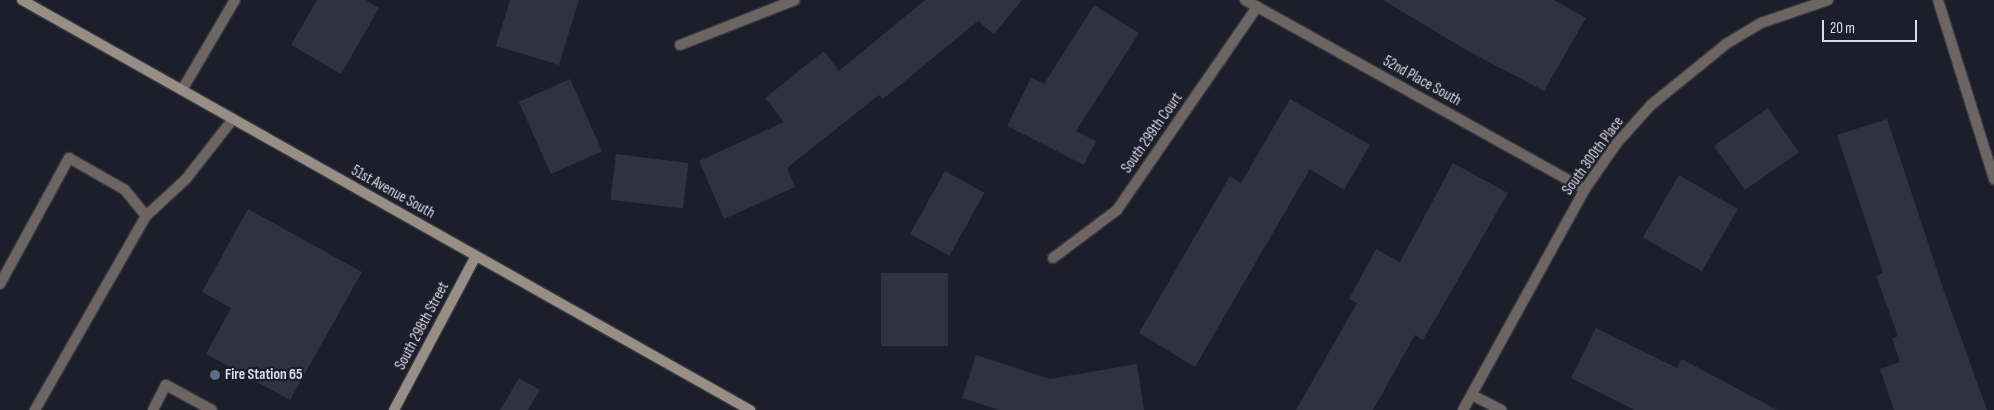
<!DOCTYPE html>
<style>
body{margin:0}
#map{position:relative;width:1994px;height:410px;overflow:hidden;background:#1c1e2a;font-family:"Sofia Sans Condensed",sans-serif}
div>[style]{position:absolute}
.building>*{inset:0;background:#30323f;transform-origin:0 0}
.roads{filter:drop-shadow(1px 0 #373944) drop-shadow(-1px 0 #373944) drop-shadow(0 1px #373944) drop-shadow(0 -1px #373944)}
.lane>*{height:10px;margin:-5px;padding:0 5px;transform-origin:5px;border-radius:5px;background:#6c6561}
.street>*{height:10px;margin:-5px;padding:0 5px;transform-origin:5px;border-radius:5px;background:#6c6561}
.secondary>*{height:10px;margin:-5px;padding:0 5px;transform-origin:5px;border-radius:5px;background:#988e86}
.dots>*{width:14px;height:14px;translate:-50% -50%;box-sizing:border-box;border:2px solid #1c1e2a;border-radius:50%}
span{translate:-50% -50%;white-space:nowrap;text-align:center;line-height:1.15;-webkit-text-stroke:4.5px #1c1e2a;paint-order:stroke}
.street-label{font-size:15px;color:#dcdde6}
.poi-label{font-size:15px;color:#dcdde6;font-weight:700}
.left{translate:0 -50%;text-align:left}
.scale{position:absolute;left:1822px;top:20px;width:95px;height:22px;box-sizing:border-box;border:2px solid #dcdde6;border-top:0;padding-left:6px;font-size:15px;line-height:18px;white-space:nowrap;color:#dcdde6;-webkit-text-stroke:4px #1c1e2a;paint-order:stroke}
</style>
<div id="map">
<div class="building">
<div style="clip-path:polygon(317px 0,366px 0,379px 8px,341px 74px,291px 45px)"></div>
<div style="clip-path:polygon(510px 0,579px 0,559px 65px,496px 46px)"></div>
<div style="clip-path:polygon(925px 0,1022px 0,994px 34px,978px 21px,883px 99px,879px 95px,787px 168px,795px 187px,724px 219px,699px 161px,784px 122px,765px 98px,824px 51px,839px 71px)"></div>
<div style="clip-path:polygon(1383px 0,1554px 0,1586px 18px,1544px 91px,1468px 51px)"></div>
<div style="clip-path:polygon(1094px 5px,1139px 33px,1076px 131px,1096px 141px,1084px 165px,1007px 126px,1031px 78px,1044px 84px)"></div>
<div style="left:570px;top:79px;width:79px;height:56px;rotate:66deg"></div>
<div style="clip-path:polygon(1290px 99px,1370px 145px,1344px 190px,1310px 169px,1195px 367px,1139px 333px,1230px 176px,1241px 183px)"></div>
<div style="left:1768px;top:108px;width:54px;height:66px;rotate:55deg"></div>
<div style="clip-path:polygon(1887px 119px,1943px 288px,1987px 410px,1894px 410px,1880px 369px,1900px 362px,1892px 339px,1898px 336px,1876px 276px,1883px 273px,1837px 135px)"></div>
<div style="left:616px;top:154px;width:73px;height:46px;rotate:7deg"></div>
<div style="clip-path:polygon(1453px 163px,1508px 193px,1423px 340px,1415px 335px,1373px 410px,1296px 410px,1357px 303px,1349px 299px,1376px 249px,1400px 262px)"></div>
<div style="left:945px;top:171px;width:45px;height:72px;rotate:29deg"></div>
<div style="left:1679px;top:175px;width:68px;height:72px;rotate:30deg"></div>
<div style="clip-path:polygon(248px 209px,362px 272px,290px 400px,206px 354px,231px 308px,202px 292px)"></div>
<div style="left:881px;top:273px;width:67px;height:73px"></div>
<div style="clip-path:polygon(1596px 328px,1677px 368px,1682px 359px,1777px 410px,1635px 410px,1571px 378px)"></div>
<div style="clip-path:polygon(976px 355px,1050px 379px,1137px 364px,1144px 410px,999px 410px,962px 398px)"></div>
<div style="clip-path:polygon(519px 378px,540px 390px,528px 410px,500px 410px)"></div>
</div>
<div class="roads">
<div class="lane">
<div style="left:146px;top:216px;width:54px;rotate:-42.8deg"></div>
<div style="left:186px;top:179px;width:76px;rotate:-51.9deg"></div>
<div style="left:0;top:284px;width:144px;rotate:-61.3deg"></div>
<div style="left:69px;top:158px;width:64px;rotate:29.7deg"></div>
<div style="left:125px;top:190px;width:33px;rotate:51deg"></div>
<div style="left:146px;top:216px;width:224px;rotate:119.8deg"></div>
<div style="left:153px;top:410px;width:28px;rotate:-63deg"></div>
<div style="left:166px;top:385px;width:52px;rotate:28.5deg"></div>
</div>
<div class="street">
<div style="left:1245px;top:0;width:389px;rotate:29.1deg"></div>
<div style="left:1938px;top:0;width:188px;rotate:72.6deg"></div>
<div style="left:680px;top:45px;width:123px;rotate:-21.4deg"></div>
<div style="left:182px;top:90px;width:104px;rotate:-59.5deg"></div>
<div style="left:1053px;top:258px;width:80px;rotate:-36.9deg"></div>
<div style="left:1117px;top:210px;width:247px;rotate:-55.4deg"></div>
<div style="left:1472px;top:395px;width:33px;rotate:27deg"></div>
<div style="left:1463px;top:410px;width:252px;rotate:-61.1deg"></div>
<div style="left:1585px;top:189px;width:56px;rotate:-55.2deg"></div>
<div style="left:1617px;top:143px;width:51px;rotate:-48.2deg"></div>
<div style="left:1651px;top:105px;width:97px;rotate:-39.1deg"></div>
<div style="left:1726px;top:44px;width:41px;rotate:-31deg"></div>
<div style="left:1761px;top:23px;width:71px;rotate:-18.9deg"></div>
</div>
<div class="secondary">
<div style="left:22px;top:0;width:836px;rotate:29.39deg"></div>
<div style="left:394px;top:410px;width:174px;rotate:-62deg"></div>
</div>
</div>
<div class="dots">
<div style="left:215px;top:375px;background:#5c6f8a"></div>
</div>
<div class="street-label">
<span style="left:1422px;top:81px;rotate:29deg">52nd Place South</span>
<span style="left:1152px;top:133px;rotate:-55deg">South 299th Court</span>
<span style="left:1593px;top:156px;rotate:-54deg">South 300th Place</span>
<span style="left:393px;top:192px;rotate:29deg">51st Avenue South</span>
<span style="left:422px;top:326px;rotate:-62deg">South 298th Street</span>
</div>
<div class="poi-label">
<span class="left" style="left:225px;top:375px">Fire Station 65</span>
</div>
<div class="scale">20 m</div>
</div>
